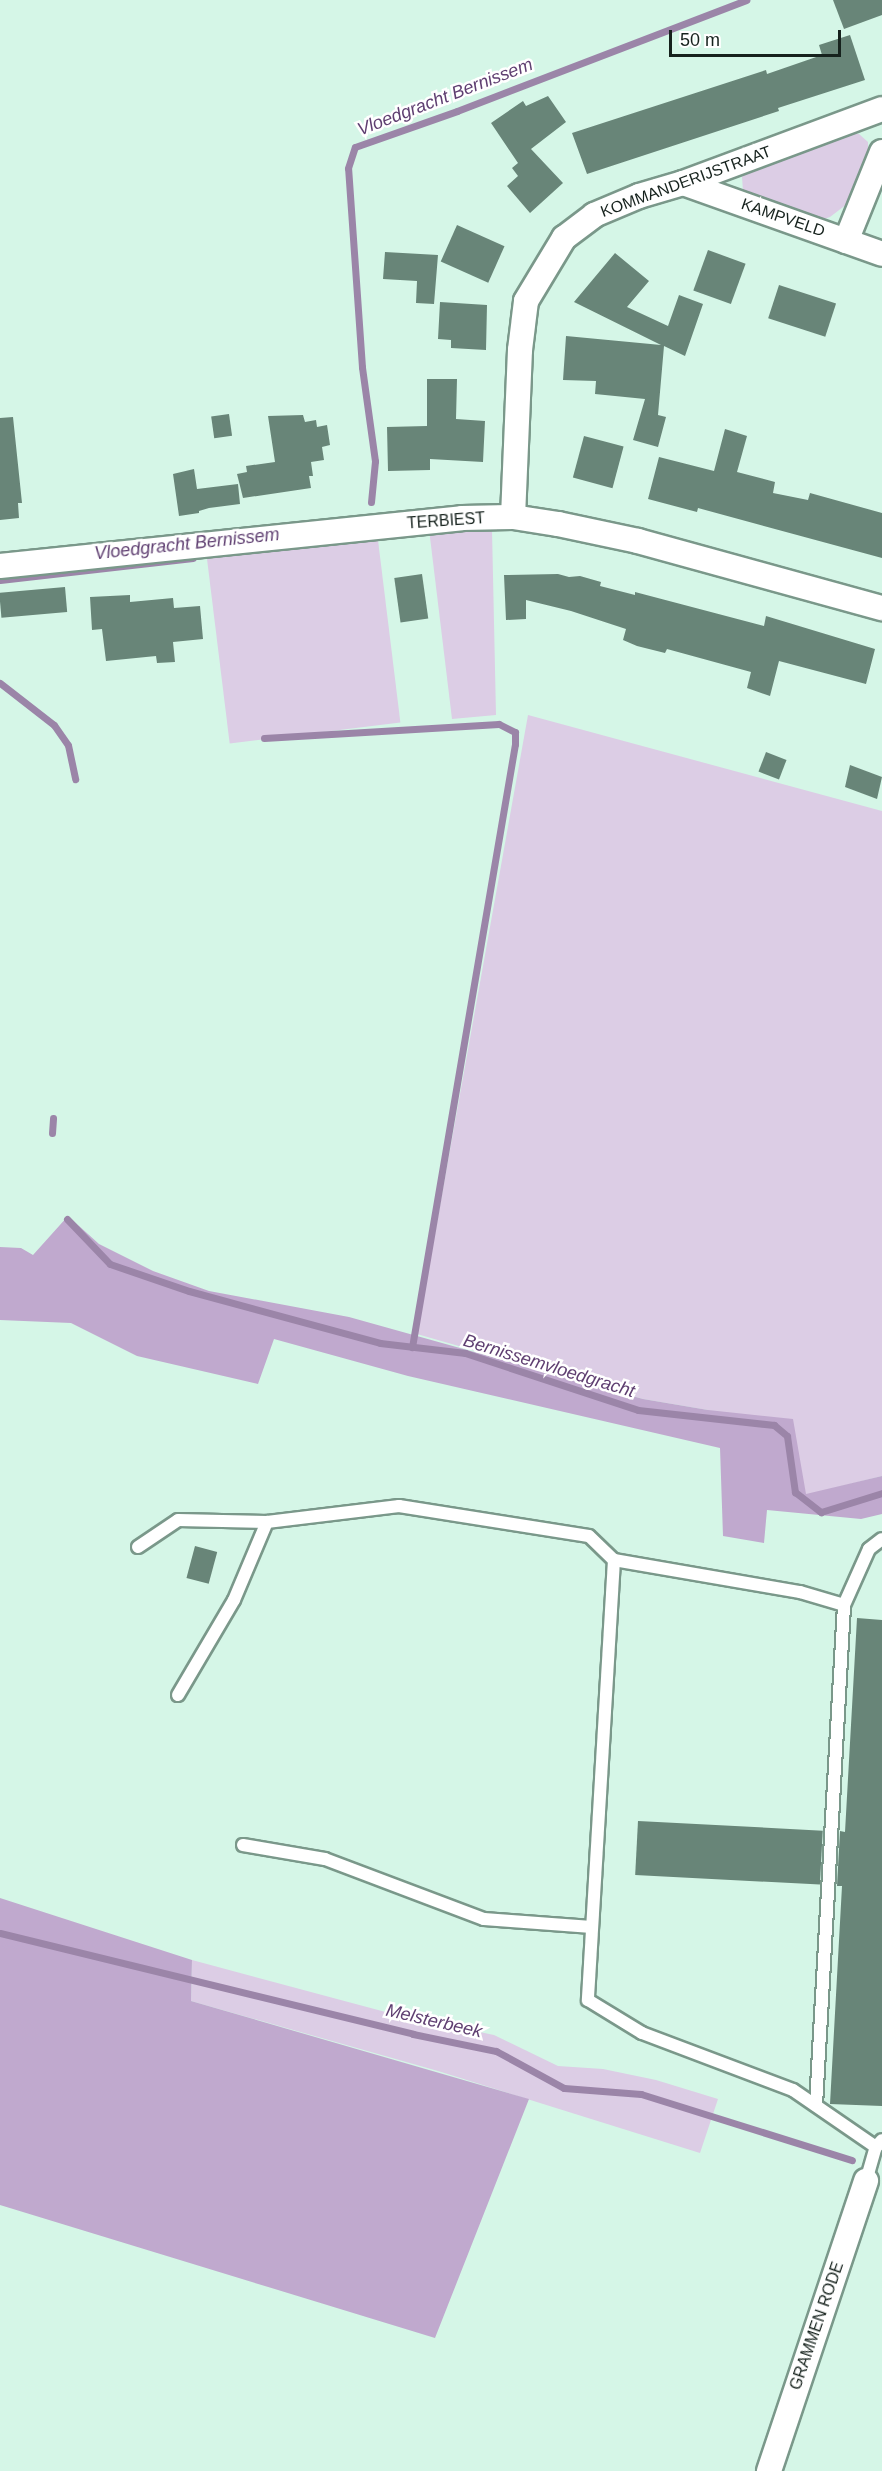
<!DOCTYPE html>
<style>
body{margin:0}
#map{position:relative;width:882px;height:2471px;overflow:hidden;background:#d5f6e7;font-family:Helvetica,sans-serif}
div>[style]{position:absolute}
.green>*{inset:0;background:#dccde5;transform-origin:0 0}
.forest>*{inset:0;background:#c0a9ce}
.stream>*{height:7px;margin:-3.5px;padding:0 3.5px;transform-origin:3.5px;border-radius:3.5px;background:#9b85a8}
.building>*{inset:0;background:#688578;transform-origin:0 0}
.roads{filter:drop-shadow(2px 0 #7a988a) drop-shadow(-2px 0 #7a988a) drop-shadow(0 2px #7a988a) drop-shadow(0 -2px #7a988a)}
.service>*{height:12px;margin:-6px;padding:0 6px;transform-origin:6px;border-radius:6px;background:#fff}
.minor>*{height:24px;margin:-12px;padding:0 12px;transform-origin:12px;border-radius:12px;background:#fff}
span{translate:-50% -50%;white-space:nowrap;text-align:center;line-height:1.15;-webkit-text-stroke:5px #fff;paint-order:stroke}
.street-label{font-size:16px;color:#16221d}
.water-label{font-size:18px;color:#5f3f71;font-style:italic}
.scale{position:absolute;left:669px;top:30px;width:172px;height:27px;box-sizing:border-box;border:3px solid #16221d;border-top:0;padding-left:8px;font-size:18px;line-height:21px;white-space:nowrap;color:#16221d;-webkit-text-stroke:4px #fff;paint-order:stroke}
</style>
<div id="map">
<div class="green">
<div style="clip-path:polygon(853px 134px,859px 134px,868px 142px,868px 156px,847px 204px,830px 217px,821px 220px,748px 196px,743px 191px,742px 177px,751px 167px)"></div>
<div style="clip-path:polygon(429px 529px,492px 530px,496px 715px,452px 719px)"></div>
<div style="left:377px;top:532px;width:192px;height:172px;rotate:83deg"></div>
<div style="clip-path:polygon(528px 715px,882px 811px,882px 1476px,806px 1495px,708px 1410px,643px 1399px,417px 1334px)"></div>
<div style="clip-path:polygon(192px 1960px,393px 2014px,494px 2035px,558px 2066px,603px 2069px,656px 2080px,718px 2099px,700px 2153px,438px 2071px,191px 2001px)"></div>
</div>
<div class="forest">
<div style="clip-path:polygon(68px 1216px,99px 1244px,153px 1271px,209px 1291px,349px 1317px,643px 1399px,708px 1410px,793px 1419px,806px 1494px,882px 1476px,882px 1514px,861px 1519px,767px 1510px,764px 1543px,723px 1536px,720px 1448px,408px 1376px,274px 1339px,258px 1384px,137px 1356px,71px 1323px,0 1320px,0 1247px,21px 1248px,33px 1255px)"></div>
<div style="clip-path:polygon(0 1898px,192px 1960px,191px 2001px,529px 2099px,435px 2338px,0 2205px)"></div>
</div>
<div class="stream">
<div style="left:371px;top:502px;width:41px;rotate:-84.4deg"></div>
<div style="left:375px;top:461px;width:95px;rotate:-97.9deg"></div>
<div style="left:362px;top:367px;width:199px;rotate:-94deg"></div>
<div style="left:348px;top:168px;width:22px;rotate:-72deg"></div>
<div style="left:355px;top:147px;width:108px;rotate:-19.4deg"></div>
<div style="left:457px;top:111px;width:310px;rotate:-21deg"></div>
<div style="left:0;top:580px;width:194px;rotate:-6.5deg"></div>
<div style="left:0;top:683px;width:68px;rotate:37.9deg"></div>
<div style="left:54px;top:725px;width:24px;rotate:55deg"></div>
<div style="left:68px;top:745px;width:35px;rotate:78deg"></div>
<div style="left:264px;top:738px;width:235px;rotate:-3.4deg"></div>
<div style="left:499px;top:724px;width:18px;rotate:27deg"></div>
<div style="left:515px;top:732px;width:12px;rotate:90deg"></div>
<div style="left:515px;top:744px;width:612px;rotate:99.69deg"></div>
<div style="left:52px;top:1133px;width:15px;rotate:-86deg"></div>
<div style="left:67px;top:1219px;width:62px;rotate:46.3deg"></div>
<div style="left:110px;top:1264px;width:83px;rotate:18.9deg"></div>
<div style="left:189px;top:1291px;width:198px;rotate:15.2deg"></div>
<div style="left:380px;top:1343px;width:86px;rotate:6.7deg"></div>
<div style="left:465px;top:1353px;width:182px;rotate:18.2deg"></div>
<div style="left:638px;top:1410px;width:137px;rotate:6.3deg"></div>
<div style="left:774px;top:1425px;width:17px;rotate:40deg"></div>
<div style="left:787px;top:1436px;width:57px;rotate:81.9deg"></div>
<div style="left:795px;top:1492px;width:33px;rotate:38deg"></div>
<div style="left:821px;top:1512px;width:64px;rotate:-17.3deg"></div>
<div style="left:0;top:1933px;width:425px;rotate:13.7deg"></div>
<div style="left:413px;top:2034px;width:85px;rotate:11.6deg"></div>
<div style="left:496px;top:2051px;width:77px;rotate:28.6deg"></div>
<div style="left:564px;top:2088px;width:77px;rotate:4.5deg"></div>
<div style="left:641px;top:2094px;width:221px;rotate:17.4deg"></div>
</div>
<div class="building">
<div style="clip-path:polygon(833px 0,882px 0,882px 15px,844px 29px)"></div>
<div style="clip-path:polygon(850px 35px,865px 80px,778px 108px,779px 111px,587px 174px,572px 133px,766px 70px,767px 74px,822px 55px,819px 45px)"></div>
<div style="clip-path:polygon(548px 96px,566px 122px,531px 149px,563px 183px,530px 213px,507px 186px,518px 176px,512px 168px,518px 163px,491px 123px,523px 101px,526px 106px)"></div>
<div style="left:457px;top:225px;width:52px;height:40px;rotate:24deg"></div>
<div style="left:708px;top:250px;width:40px;height:43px;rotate:20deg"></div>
<div style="clip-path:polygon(385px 252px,438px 255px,434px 304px,416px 303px,417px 281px,383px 279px)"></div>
<div style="clip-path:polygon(615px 253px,649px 281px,627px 307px,668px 326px,679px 295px,703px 304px,685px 356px,664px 346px,658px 415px,666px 417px,658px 447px,633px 440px,645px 399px,595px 394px,596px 381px,563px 380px,566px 336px,661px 345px,574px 302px)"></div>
<div style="left:779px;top:285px;width:60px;height:35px;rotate:18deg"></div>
<div style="clip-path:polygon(440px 302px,487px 305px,486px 350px,451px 348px,451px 340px,438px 339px)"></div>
<div style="clip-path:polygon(427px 379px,457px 379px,456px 419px,485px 421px,483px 462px,430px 459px,430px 470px,388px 471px,387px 427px,427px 426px)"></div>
<div style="left:229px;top:414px;width:22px;height:18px;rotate:82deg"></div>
<div style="clip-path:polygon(303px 415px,305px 422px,316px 420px,317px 427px,327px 425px,330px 445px,322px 447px,324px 460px,311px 462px,313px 476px,309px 476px,311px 488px,243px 498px,237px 474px,247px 472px,246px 466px,275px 462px,268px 416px)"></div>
<div style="clip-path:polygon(13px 417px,22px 503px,18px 503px,19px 518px,0 520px,0 418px)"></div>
<div style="clip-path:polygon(725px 429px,747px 436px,737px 472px,775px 482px,773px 493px,808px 500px,810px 493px,882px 513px,882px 558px,698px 508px,697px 512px,648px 499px,659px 457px,714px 471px)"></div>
<div style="left:584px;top:436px;width:41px;height:43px;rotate:15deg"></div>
<div style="clip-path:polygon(194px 469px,197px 489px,238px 484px,240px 504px,209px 508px,199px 511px,199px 513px,179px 516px,173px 474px)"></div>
<div style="left:422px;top:574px;width:45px;height:28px;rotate:82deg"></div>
<div style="clip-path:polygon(558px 574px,569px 577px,580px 576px,601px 582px,600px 586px,635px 595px,635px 592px,764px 626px,766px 616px,875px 649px,866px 684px,779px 661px,770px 696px,747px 688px,751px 672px,667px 649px,665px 653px,637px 646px,623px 640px,626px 629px,571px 611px,526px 600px,526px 619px,506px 620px,504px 575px)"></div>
<div style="left:65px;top:587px;width:25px;height:66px;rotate:85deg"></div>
<div style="clip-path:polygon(130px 595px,130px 602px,173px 598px,174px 608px,200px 606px,203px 639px,173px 642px,175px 662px,157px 663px,156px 656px,106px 661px,102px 629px,92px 630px,90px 597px)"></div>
<div style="left:766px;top:752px;width:22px;height:21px;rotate:21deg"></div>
<div style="clip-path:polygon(850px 765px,882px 777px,877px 799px,845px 787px)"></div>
<div style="left:195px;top:1546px;width:23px;height:33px;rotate:15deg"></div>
<div style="clip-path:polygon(857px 1618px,882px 1620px,882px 2106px,830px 2104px,842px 1886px,837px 1886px,840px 1831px,845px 1832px)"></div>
<div style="left:638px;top:1821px;width:185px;height:54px;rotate:3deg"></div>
</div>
<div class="roads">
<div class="service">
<div style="left:138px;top:1547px;width:48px;rotate:-34deg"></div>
<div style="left:178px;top:1520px;width:89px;rotate:1.3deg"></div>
<div style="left:267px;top:1522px;width:133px;rotate:-6.9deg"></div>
<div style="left:399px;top:1506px;width:192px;rotate:9deg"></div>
<div style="left:589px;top:1536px;width:35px;rotate:44deg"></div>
<div style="left:614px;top:1560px;width:441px;rotate:93.4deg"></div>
<div style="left:588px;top:2000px;width:63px;rotate:31.4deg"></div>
<div style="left:642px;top:2033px;width:161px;rotate:20.7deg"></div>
<div style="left:793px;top:2090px;width:101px;rotate:34.5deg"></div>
<div style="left:614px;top:1560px;width:189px;rotate:9.8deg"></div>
<div style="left:800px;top:1592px;width:46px;rotate:16.5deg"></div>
<div style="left:178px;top:1695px;width:110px;rotate:-59.5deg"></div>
<div style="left:234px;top:1600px;width:85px;rotate:-67.1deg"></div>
<div style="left:243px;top:1845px;width:83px;rotate:9.7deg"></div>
<div style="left:325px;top:1859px;width:170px;rotate:20.7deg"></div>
<div style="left:484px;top:1919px;width:108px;rotate:4.2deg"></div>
<div style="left:816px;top:2105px;width:501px;rotate:-86.79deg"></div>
<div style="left:844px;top:1605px;width:61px;rotate:-65.9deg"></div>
<div style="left:869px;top:1549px;width:16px;rotate:-38deg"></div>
<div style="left:866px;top:2181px;width:35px;rotate:-74deg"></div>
<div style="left:876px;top:2147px;width:9px;rotate:-49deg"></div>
</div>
<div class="minor">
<div style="left:683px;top:183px;width:211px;rotate:19.6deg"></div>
<div style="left:846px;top:241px;width:96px;rotate:-68deg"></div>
<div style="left:513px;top:517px;width:167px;rotate:-87.6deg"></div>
<div style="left:520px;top:350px;width:49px;rotate:-83deg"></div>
<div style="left:526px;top:301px;width:74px;rotate:-58.9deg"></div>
<div style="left:564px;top:238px;width:38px;rotate:-37deg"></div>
<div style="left:594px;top:215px;width:49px;rotate:-22.9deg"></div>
<div style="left:639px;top:196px;width:46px;rotate:-16.5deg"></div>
<div style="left:683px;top:183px;width:212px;rotate:-20.4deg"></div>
<div style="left:0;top:566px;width:464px;rotate:-5.9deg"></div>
<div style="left:462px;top:518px;width:51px;rotate:-1.1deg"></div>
<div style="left:513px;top:517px;width:46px;rotate:8.8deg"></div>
<div style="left:558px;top:524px;width:82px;rotate:12deg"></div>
<div style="left:638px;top:541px;width:253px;rotate:15.4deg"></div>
<div style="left:769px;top:2471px;width:306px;rotate:-71.5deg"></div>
</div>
</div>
<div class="street-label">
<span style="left:686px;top:182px;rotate:-20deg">KOMMANDERIJSTRAAT</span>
<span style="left:783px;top:218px;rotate:19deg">KAMPVELD</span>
<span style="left:446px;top:521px;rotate:-4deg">TERBIEST</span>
<span style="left:817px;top:2326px;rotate:-71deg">GRAMMEN RODE</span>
</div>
<div class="water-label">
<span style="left:445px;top:97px;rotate:-21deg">Vloedgracht Bernissem</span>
<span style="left:187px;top:544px;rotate:-6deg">Vloedgracht Bernissem</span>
<span style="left:549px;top:1366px;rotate:17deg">Bernissemvloedgracht</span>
<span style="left:434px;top:2021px;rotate:13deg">Melsterbeek</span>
</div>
<div class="scale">50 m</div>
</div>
